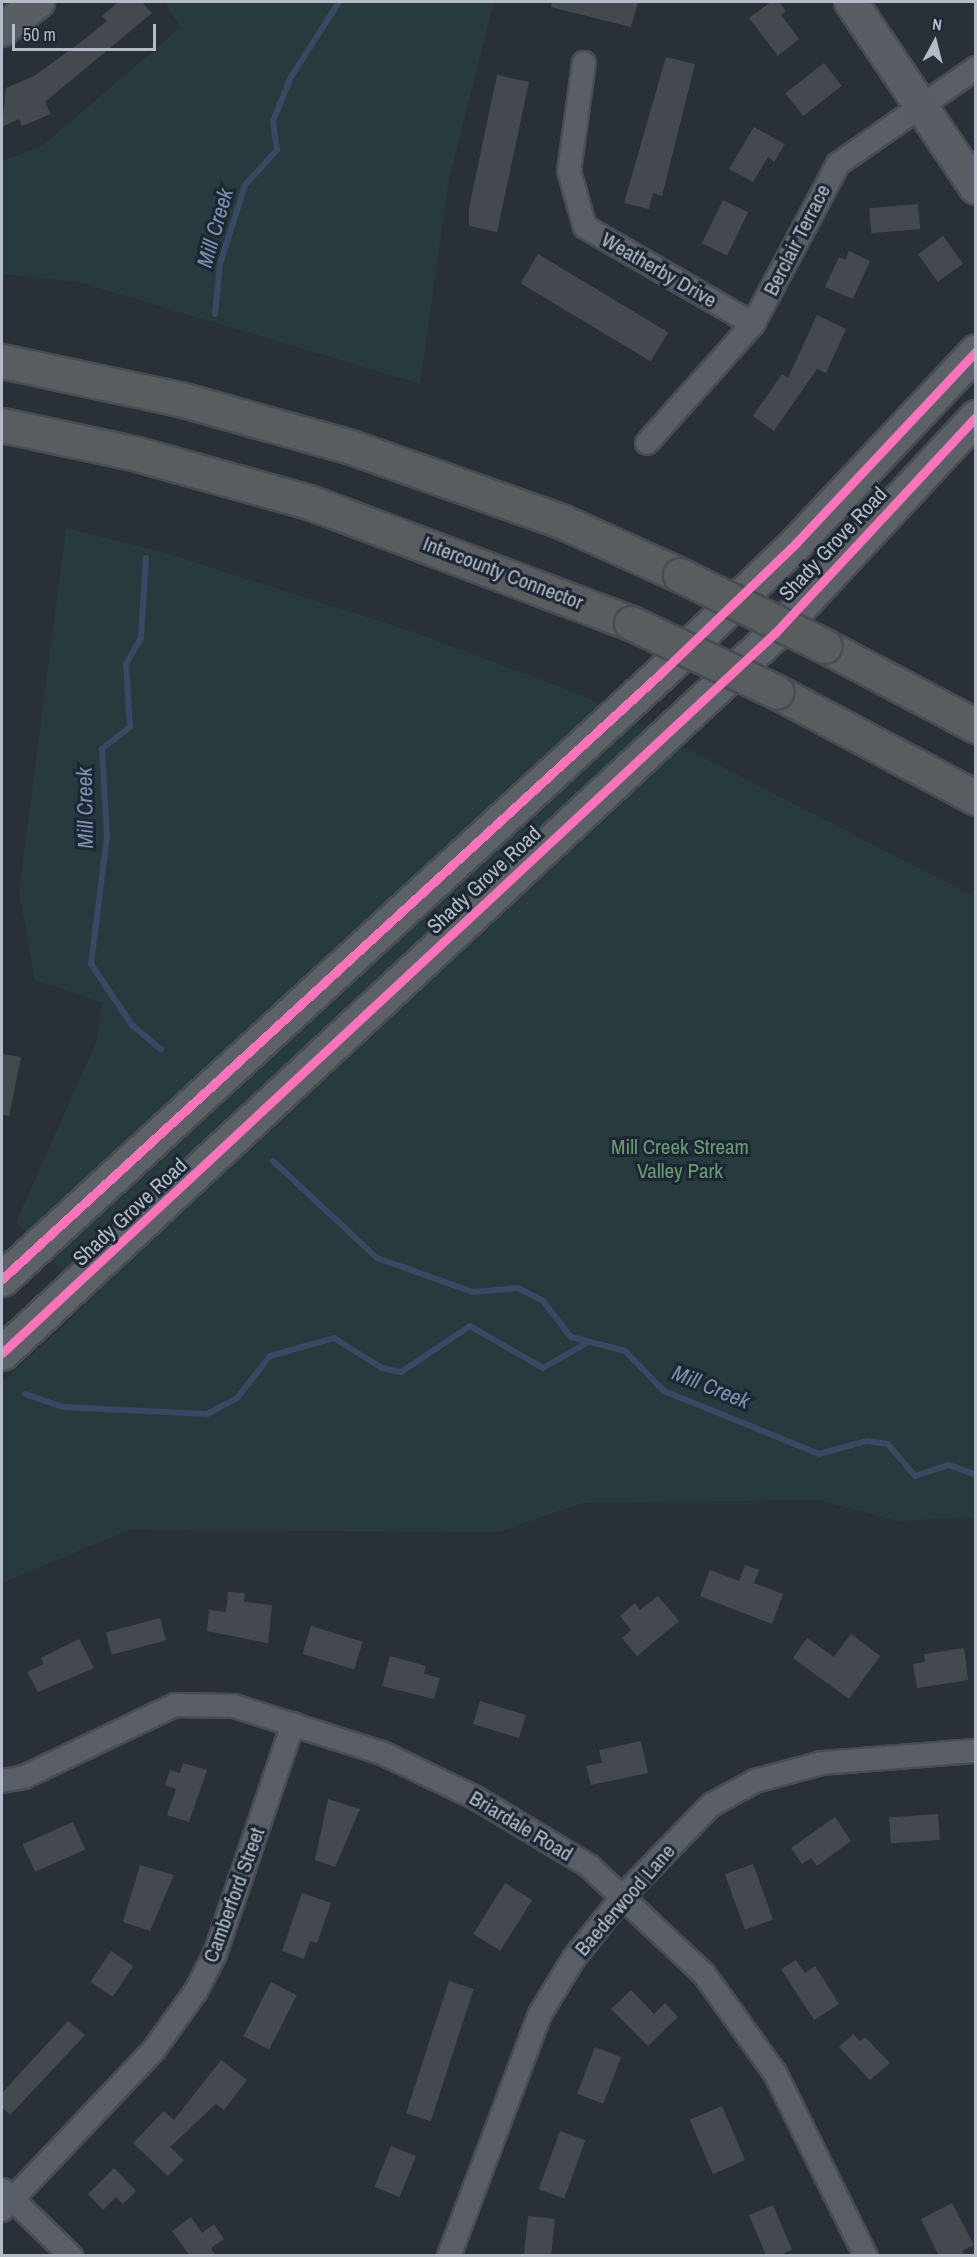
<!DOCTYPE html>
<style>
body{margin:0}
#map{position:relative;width:977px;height:2257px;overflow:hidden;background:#2a3038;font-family:"Archivo Narrow",sans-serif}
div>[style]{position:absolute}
.green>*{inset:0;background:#273a3e}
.stream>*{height:6px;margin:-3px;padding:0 3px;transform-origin:3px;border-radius:3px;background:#384963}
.building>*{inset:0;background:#444950;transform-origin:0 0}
.roads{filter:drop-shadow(2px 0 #484c53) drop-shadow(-2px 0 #484c53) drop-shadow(0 2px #484c53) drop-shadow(0 -2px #484c53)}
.street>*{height:22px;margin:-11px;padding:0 11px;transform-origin:11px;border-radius:11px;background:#5a5e66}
.secondary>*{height:32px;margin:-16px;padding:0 16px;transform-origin:16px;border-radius:16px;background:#595d64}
.primary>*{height:33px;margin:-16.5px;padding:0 16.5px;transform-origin:16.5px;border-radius:16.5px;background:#5c6168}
.highway>*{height:33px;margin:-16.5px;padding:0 16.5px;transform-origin:16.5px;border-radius:16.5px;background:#5a5d60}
.bridges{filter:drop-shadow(2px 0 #474c53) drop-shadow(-2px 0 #474c53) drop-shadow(0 2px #474c53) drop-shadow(0 -2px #474c53)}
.highway-bridge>*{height:33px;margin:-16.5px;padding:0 16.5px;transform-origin:16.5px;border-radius:16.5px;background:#5a5d60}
.cycleway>*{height:9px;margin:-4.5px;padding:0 4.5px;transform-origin:4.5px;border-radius:4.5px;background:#fb73b8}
span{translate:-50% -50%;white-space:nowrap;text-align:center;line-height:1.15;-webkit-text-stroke:6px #1d2633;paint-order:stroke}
.street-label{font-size:21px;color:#b4bcc9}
.park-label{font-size:21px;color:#6b9a76}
.water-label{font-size:22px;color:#7c92b1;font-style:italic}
.frame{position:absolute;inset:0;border:3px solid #b4bcc9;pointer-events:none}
.north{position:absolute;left:905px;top:12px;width:60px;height:60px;-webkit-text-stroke:4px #1d2633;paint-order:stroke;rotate:7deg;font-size:16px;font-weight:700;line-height:24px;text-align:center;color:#b4bcc9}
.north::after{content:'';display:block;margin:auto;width:21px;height:27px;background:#b4bcc9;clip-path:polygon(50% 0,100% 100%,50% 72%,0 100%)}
.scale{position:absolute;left:12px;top:24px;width:144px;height:27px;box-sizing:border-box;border:3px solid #b4bcc9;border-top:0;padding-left:8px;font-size:18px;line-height:21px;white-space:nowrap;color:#b4bcc9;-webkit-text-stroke:4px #1d2633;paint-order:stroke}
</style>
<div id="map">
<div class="green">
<div style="clip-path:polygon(164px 2px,494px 2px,449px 179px,420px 384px,79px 282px,2px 274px,2px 161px,42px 146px,181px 27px)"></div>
<div style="clip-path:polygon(66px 528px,162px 552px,411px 631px,584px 696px,975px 897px,975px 1517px,899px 1521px,817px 1500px,582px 1503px,499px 1532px,129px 1530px,2px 1583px,2px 1382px,91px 1300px,16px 1222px,97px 1040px,102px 1003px,35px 980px,19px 891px)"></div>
</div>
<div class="stream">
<div style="left:215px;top:314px;width:50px;rotate:-84.3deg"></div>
<div style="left:220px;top:264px;width:83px;rotate:-72.4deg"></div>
<div style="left:245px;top:185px;width:47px;rotate:-47.6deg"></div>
<div style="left:277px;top:150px;width:29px;rotate:-98deg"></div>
<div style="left:273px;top:121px;width:48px;rotate:-67.8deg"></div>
<div style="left:291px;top:77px;width:89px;rotate:-57.4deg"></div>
<div style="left:146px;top:558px;width:80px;rotate:93.6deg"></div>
<div style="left:141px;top:638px;width:30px;rotate:120deg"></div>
<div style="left:126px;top:664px;width:63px;rotate:86.4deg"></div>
<div style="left:130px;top:727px;width:36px;rotate:142deg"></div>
<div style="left:102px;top:749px;width:87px;rotate:86.7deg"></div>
<div style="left:107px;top:836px;width:129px;rotate:97.1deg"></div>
<div style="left:91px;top:964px;width:73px;rotate:56.1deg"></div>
<div style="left:132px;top:1025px;width:38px;rotate:40deg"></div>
<div style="left:273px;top:1161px;width:142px;rotate:43deg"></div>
<div style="left:377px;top:1258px;width:102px;rotate:19.5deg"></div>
<div style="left:473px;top:1292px;width:45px;rotate:-5.1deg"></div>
<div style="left:518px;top:1288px;width:28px;rotate:27deg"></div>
<div style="left:543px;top:1301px;width:46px;rotate:52.1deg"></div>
<div style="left:571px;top:1337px;width:56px;rotate:14.5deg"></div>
<div style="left:625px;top:1351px;width:56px;rotate:45.7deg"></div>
<div style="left:664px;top:1391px;width:167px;rotate:22.1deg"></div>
<div style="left:819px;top:1454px;width:50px;rotate:-15.2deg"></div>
<div style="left:867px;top:1441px;width:21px;rotate:8deg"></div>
<div style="left:888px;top:1444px;width:42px;rotate:49.8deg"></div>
<div style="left:915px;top:1476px;width:36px;rotate:-18deg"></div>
<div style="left:949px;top:1465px;width:29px;rotate:20deg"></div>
<div style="left:25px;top:1394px;width:39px;rotate:19deg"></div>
<div style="left:62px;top:1407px;width:145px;rotate:2.8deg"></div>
<div style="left:207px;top:1414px;width:34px;rotate:-28deg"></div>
<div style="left:237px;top:1398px;width:53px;rotate:-51.8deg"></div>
<div style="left:270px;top:1356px;width:66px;rotate:-15.7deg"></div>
<div style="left:334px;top:1338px;width:57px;rotate:32deg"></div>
<div style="left:382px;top:1368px;width:19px;rotate:12deg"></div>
<div style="left:401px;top:1372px;width:83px;rotate:-33.7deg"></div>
<div style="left:470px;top:1326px;width:84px;rotate:29.9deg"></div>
<div style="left:543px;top:1368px;width:48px;rotate:-29.7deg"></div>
</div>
<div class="building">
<div style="clip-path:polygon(118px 2px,142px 2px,152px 13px,45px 102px,51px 114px,22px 126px,19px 119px,2px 127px,6px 88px,34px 76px,77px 45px,107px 21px,102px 16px)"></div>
<div style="clip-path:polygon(552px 2px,638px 2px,631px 27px,551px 7px)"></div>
<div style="clip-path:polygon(771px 2px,779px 2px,786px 11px,781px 15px,799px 39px,778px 56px,749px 18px)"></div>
<div style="clip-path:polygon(666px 57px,695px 64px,662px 196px,653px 193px,649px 209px,624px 203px)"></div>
<div style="left:824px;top:63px;width:29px;height:49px;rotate:52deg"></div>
<div style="clip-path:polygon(497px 75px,529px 82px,497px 232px,469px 226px,469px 208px)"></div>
<div style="clip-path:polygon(754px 127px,785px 144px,774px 162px,768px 157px,753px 182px,729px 169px)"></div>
<div style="left:723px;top:200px;width:28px;height:48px;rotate:26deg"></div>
<div style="left:918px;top:204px;width:25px;height:49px;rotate:85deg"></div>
<div style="left:943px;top:236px;width:34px;height:31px;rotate:54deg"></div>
<div style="clip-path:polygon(849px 251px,870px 261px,853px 299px,825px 287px,839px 257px,845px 260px)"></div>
<div style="left:538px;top:254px;width:152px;height:34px;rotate:31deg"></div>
<div style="clip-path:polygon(817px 315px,846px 329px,826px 373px,817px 369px,774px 431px,753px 416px,782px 374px,788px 378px)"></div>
<div style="clip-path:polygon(2px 1054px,21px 1057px,9px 1116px,2px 1115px)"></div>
<div style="clip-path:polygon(745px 1565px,759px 1570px,754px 1583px,783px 1594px,772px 1624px,700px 1596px,710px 1570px,739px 1581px)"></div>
<div style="clip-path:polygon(228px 1592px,245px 1593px,244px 1602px,272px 1605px,268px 1643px,207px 1631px,209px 1610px,226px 1612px)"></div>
<div style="clip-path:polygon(658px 1596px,679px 1621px,637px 1656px,622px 1638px,631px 1630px,620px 1616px,635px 1603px,640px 1610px)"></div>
<div style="left:160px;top:1618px;width:23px;height:56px;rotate:75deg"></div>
<div style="left:311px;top:1626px;width:54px;height:29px;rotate:17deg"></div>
<div style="clip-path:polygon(851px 1634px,880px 1656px,849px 1699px,793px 1658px,807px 1638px,834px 1657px)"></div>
<div style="clip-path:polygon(79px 1639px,94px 1668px,38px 1692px,27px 1672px,44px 1664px,41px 1658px)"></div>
<div style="clip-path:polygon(964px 1648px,968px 1680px,917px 1688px,913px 1664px,925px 1662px,924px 1654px)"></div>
<div style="clip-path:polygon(390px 1656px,426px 1666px,424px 1674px,440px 1678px,434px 1699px,382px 1686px)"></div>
<div style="left:480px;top:1701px;width:48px;height:24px;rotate:17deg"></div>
<div style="clip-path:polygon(641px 1741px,648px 1773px,591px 1785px,586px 1766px,602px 1763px,599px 1750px)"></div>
<div style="clip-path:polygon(183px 1763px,207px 1770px,189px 1822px,167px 1815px,176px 1789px,165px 1785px,170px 1770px,180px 1773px)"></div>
<div style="clip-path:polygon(328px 1799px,360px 1809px,335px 1867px,315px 1860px)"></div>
<div style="left:938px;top:1814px;width:26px;height:49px;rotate:86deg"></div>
<div style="clip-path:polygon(835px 1817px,851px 1841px,817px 1866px,811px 1858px,802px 1864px,791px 1848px)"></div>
<div style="left:73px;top:1822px;width:30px;height:55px;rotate:66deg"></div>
<div style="left:753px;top:1864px;width:59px;height:30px;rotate:70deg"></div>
<div style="clip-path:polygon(140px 1865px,174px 1875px,150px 1931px,123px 1922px)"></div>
<div style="left:505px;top:1883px;width:32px;height:60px;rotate:32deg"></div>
<div style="clip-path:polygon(302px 1893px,331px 1903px,317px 1943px,310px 1941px,304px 1959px,282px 1951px)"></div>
<div style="left:111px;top:1951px;width:27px;height:37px;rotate:34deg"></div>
<div style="clip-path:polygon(796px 1960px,805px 1973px,815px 1966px,839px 2004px,814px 2020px,781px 1969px)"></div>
<div style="left:449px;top:1981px;width:26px;height:139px;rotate:18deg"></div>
<div style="left:271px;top:1982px;width:29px;height:61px;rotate:27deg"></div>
<div style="clip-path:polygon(631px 1990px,654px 2014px,665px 2003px,678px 2017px,648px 2046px,611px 2009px)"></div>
<div style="clip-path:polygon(68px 2021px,85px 2035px,10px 2115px,2px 2107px,2px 2093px)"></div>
<div style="clip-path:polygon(853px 2034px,860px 2041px,865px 2037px,890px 2063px,870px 2080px,839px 2047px)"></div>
<div style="left:595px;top:2047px;width:28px;height:50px;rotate:21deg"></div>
<div style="clip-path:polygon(221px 2060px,247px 2080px,224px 2110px,216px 2104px,170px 2147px,184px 2160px,168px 2176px,133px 2143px,164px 2111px,174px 2120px)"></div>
<div style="left:722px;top:2106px;width:59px;height:35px;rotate:67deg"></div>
<div style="left:560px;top:2131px;width:27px;height:62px;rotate:20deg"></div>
<div style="left:391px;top:2146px;width:27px;height:44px;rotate:22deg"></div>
<div style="clip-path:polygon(114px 2168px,136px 2191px,123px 2204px,116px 2197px,103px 2210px,88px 2194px)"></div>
<div style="clip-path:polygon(952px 2203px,974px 2245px,962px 2251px,964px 2256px,939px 2256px,921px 2219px)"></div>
<div style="left:773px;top:2205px;width:49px;height:26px;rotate:67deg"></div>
<div style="left:528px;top:2216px;width:27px;height:40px;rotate:6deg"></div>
<div style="clip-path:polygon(191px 2217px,202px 2233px,214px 2224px,224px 2239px,211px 2248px,216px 2256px,190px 2256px,172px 2231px)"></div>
</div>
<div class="roads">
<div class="street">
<div style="left:584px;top:63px;width:109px;rotate:97.9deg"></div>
<div style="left:569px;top:171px;width:58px;rotate:74.1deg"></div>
<div style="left:585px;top:227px;width:194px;rotate:30deg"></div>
<div style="left:647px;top:443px;width:159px;rotate:-48.3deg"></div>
<div style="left:753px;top:324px;width:181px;rotate:-62deg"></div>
<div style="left:838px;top:164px;width:168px;rotate:-34.8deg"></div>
<div style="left:2px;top:1781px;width:22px;rotate:-10deg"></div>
<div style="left:24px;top:1777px;width:167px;rotate:-25.5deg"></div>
<div style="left:175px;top:1705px;width:59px;rotate:1deg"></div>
<div style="left:234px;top:1706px;width:155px;rotate:17.6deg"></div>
<div style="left:382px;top:1753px;width:104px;rotate:25.6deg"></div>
<div style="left:476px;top:1798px;width:132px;rotate:31deg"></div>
<div style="left:589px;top:1866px;width:158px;rotate:43.2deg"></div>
<div style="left:704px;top:1974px;width:122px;rotate:54.4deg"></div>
<div style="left:775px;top:2073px;width:204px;rotate:63.6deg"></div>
<div style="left:3px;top:2190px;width:95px;rotate:44.1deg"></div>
<div style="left:2px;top:2210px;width:219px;rotate:-46.5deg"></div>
<div style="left:153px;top:2051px;width:74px;rotate:-54.4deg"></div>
<div style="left:196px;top:1991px;width:42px;rotate:-62.8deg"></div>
<div style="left:215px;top:1954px;width:243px;rotate:-71.3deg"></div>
<div style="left:449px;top:2256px;width:259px;rotate:-69.4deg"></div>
<div style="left:540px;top:2014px;width:66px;rotate:-58.7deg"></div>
<div style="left:574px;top:1958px;width:80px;rotate:-51.6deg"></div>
<div style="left:624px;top:1895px;width:125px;rotate:-46deg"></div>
<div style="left:711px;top:1805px;width:50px;rotate:-28.6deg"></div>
<div style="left:755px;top:1781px;width:69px;rotate:-15deg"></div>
<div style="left:822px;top:1763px;width:154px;rotate:-4.5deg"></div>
</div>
<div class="secondary">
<div style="left:851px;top:2px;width:224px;rotate:56.1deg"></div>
<div style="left:2px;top:30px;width:46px;rotate:-37.9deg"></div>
</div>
<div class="primary">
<div style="left:2px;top:1279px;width:897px;rotate:-42.6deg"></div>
<div style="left:662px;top:672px;width:186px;rotate:-43.9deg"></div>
<div style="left:796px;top:543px;width:263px;rotate:-46.8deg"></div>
<div style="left:2px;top:1353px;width:1058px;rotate:-42.97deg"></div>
<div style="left:776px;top:632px;width:294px;rotate:-47.1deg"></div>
</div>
<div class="highway">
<div style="left:2px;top:361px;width:182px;rotate:12.1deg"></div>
<div style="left:180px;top:399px;width:178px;rotate:15.7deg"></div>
<div style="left:351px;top:447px;width:223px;rotate:19.4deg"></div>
<div style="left:561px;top:521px;width:131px;rotate:24.4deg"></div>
<div style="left:2px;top:425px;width:138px;rotate:12.1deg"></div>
<div style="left:137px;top:454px;width:179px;rotate:15.6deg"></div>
<div style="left:309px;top:502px;width:344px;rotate:20.6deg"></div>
<div style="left:825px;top:646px;width:171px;rotate:27.9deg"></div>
<div style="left:777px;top:692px;width:225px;rotate:28deg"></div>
</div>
</div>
<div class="bridges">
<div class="highway-bridge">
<div style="left:680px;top:575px;width:161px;rotate:26.1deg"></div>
<div style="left:631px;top:623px;width:161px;rotate:25.3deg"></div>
</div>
</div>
<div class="cycleway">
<div style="left:2px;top:1279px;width:897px;rotate:-42.6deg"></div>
<div style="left:662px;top:672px;width:186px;rotate:-43.9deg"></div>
<div style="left:796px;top:543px;width:263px;rotate:-46.8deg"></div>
<div style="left:2px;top:1353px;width:1058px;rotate:-42.97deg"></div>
<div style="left:776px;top:632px;width:294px;rotate:-47.1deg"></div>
</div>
<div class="street-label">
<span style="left:797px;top:240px;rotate:-63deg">Berclair Terrace</span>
<span style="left:659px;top:270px;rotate:30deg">Weatherby Drive</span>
<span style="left:833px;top:544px;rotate:-47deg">Shady Grove Road</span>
<span style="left:503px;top:573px;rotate:21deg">Intercounty Connector</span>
<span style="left:484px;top:880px;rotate:-43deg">Shady Grove Road</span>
<span style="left:130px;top:1212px;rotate:-43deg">Shady Grove Road</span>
<span style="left:521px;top:1826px;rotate:31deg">Briardale Road</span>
<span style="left:234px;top:1895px;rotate:-70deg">Camberford Street</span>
<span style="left:625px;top:1900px;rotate:-49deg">Baederwood Lane</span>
</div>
<div class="park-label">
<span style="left:680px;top:1159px">Mill Creek Stream<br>Valley Park</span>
</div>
<div class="water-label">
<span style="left:215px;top:228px;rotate:-74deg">Mill Creek</span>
<span style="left:85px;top:808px;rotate:-91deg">Mill Creek</span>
<span style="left:711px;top:1387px;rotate:22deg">Mill Creek</span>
</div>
<div class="frame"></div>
<div class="north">N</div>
<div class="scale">50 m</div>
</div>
